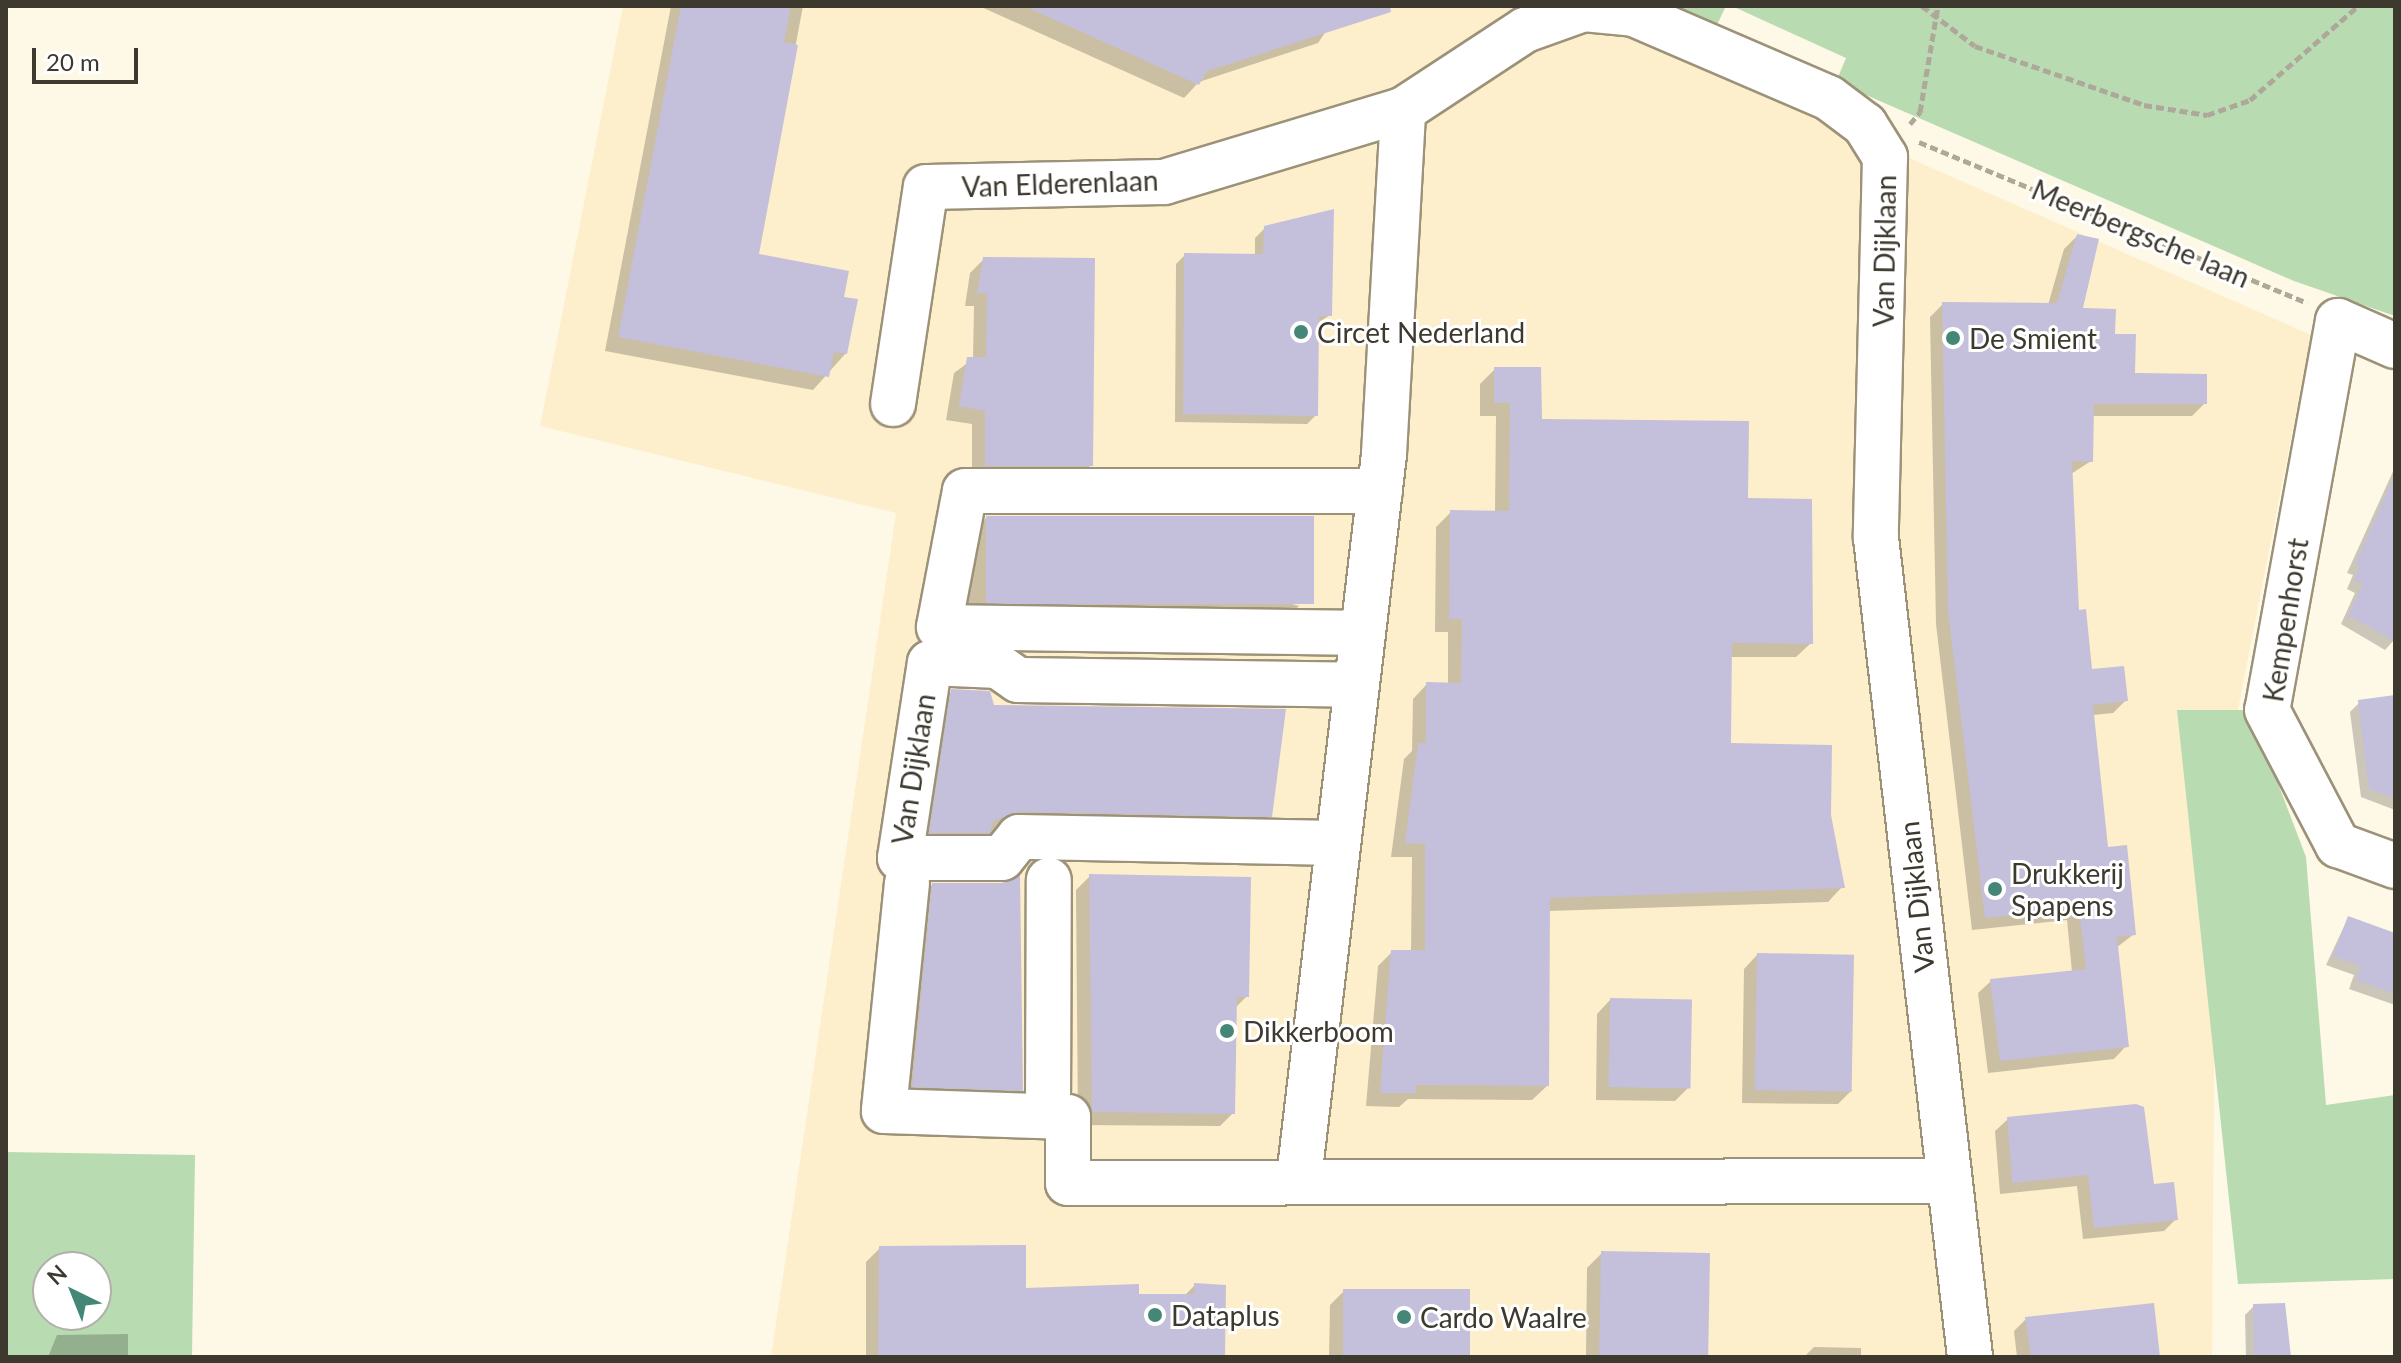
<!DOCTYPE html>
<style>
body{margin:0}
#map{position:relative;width:2401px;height:1363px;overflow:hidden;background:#fef8e7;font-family:Lato,sans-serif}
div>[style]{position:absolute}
.built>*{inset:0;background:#fdefcc}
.green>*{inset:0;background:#b9dbb1}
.shadow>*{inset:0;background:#0003}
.building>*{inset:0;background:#c4bfda;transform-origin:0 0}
.path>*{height:5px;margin-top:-2.5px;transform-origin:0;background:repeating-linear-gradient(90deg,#ada89a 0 8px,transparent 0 12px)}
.roads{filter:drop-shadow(2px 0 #9c9279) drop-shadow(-2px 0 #9c9279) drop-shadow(0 2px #9c9279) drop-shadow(0 -2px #9c9279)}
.minor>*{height:44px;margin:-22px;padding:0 22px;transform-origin:22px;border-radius:22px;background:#fff}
.dots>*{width:22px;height:22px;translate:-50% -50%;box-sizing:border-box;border:4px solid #fff;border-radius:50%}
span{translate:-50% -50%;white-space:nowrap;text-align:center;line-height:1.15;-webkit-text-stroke:6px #fff;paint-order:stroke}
.street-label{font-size:28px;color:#3d392e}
.poi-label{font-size:28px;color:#3d392e}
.left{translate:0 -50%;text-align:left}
.frame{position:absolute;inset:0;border:8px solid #3d392e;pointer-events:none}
.north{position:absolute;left:32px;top:1251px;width:80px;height:80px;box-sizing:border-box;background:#fff;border:2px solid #b1b0ab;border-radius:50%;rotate:317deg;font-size:22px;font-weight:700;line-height:32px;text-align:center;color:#3d392e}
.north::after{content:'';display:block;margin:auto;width:28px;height:36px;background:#458777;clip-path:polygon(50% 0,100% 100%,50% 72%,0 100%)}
.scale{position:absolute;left:32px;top:48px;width:106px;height:36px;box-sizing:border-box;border:4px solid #3d392e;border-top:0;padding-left:10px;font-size:24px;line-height:28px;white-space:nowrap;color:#3d392e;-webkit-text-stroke:6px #fff;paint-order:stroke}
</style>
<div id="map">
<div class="built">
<div style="clip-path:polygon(623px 6px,1564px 6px,2311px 335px,2216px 823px,2212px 1357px,771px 1357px,896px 513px,540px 426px)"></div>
</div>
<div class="green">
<div style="clip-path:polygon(1669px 6px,1726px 6px,1716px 27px)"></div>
<div style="clip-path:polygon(1732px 6px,2395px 6px,2395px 316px,2294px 281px,1836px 82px,1846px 58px)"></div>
<div style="clip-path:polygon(2177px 710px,2250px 710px,2306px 857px,2326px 1105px,2395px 1095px,2395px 1279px,2238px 1284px)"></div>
<div style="clip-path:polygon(evenodd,6px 1152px,195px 1155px,192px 1357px,6px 1357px,6px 1152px,48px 1267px,96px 1267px,96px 1315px,48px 1315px,48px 1267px)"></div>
</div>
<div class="shadow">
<div style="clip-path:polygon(671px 6px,803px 6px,756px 256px,842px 298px,846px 353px,813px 390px,605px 351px)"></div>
<div style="clip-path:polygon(979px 6px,1343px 6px,1318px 43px,1199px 82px,1184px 98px)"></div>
<div style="clip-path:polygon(1265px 228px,1330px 315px,1316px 324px,1316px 415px,1307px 424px,1175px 422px,1176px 264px,1185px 255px,1255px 256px,1255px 238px)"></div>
<div style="clip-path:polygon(2077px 236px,2081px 310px,2113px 336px,2133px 375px,2205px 403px,2192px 416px,2092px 416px,2091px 461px,2071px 474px,2077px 612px,2091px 671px,2126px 700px,2113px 713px,2093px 715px,2107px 849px,2134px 934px,2116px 948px,2126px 1046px,2114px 1059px,1988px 1073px,1978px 993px,1991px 981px,2072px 972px,2067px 920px,1972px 930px,1936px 624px,1930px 317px,1943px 304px,2048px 305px,2064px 249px)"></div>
<div style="clip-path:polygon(984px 259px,1091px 465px,1077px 479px,972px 479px,972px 424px,946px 420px,954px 373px,973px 359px,974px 306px,965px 306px,970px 273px)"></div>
<div style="clip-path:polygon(1495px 369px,1540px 421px,1746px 500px,1811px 643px,1796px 657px,1730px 657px,1729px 745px,1829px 816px,1842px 887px,1828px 902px,1548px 911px,1547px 1086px,1532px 1100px,1408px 1099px,1399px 1107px,1366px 1106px,1378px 966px,1392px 952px,1411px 952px,1412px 857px,1391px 857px,1404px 759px,1412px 751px,1413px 699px,1427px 684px,1448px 685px,1448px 632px,1435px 632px,1436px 527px,1451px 512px,1495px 513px,1496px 416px,1480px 416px,1480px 384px)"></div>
<div style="clip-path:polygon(2395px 467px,2395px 639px,2385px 650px,2341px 624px,2355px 593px,2347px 589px,2353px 575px,2347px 573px)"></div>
<div style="clip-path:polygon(986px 518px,1299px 606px,1285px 620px,957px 615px,973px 532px)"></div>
<div style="clip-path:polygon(952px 691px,992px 707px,1270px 816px,1256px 830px,1004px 825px,974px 846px,916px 846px,938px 705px)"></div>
<div style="clip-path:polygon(2395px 698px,2395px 810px,2361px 797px,2350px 712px,2359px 703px)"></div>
<div style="clip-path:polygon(1090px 876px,1247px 996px,1234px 1009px,1233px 1113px,1220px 1126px,1078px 1125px,1076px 890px)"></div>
<div style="clip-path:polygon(932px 885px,1021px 1090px,1007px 1103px,899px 1100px,919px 899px)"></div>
<div style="clip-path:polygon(2348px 918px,2395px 936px,2395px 1005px,2349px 989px,2354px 975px,2326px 965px)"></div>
<div style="clip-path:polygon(1757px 955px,1852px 1090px,1838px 1104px,1742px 1103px,1744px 969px)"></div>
<div style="clip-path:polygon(1610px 1000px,1689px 1087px,1675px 1101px,1596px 1100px,1597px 1014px)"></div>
<div style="clip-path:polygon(2008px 1119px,2152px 1186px,2176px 1219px,2164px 1231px,2083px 1239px,2077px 1186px,2000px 1194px,1995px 1131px)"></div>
<div style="clip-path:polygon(880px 1248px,1024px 1290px,1184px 1296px,1195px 1285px,1223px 1357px,866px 1357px,866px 1262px)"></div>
<div style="clip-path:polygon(1602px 1253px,1707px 1357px,1586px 1357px,1587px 1268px)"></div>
<div style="clip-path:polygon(1344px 1291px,1468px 1357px,1329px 1357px,1330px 1305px)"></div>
<div style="clip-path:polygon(2254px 1306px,2288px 1357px,2246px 1357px,2245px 1315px)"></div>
<div style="clip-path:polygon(2026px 1319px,2158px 1357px,2017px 1357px,2014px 1331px)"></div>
<div style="clip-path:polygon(128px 1334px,128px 1357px,48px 1357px,57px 1335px)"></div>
<div style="clip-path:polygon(1814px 1347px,1861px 1348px,1861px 1357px,1804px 1357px)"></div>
</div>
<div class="building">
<div style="clip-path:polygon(681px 6px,791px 6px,784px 42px,798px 45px,759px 254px,849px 271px,844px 297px,858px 299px,847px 354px,834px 352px,829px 377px,618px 337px)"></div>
<div style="clip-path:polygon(1024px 6px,1390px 6px,1391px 12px,1207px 71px,1199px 85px)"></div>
<div style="clip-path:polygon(1334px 209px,1332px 316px,1319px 316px,1318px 416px,1183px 414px,1184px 253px,1263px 254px,1264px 226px)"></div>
<div style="clip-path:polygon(2077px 234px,2099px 239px,2083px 308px,2116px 309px,2115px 334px,2136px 334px,2135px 373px,2207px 374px,2207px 404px,2094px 404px,2093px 462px,2072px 461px,2079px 610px,2086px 609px,2092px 669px,2124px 666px,2128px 701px,2093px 705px,2108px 847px,2127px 845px,2136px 935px,2117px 937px,2129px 1047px,2000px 1061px,1990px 979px,2086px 969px,2079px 908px,1985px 918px,1948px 610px,1942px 302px,2057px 303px)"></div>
<div style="clip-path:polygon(983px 257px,1095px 258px,1093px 466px,985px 466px,985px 411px,959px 406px,967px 357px,986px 357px,987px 293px,977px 293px)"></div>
<div style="clip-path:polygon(1494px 367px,1541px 367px,1542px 419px,1749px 421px,1748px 498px,1812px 499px,1813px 644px,1732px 643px,1731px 743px,1832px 745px,1831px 815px,1845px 888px,1550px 898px,1549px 1086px,1416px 1085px,1416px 1093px,1380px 1093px,1391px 950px,1425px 950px,1425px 844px,1405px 843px,1418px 743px,1426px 743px,1426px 682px,1461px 683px,1462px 619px,1449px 619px,1450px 510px,1509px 511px,1510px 403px,1494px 403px)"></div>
<div style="clip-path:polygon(2395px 475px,2395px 642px,2348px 615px,2363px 584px,2354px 580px,2360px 566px,2355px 564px)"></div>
<div style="left:986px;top:516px;width:328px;height:88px"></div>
<div style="clip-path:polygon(951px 689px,990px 691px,994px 705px,1286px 709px,1272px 817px,1019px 812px,993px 821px,990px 833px,929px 833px)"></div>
<div style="clip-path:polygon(2395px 695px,2395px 798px,2369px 789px,2358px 700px)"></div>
<div style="clip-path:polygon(1089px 874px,1251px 877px,1249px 997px,1237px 997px,1235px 1114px,1092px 1112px)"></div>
<div style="clip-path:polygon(1020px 875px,1023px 1091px,912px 1087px,932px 883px,1002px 883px)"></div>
<div style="clip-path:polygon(2348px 916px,2395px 933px,2395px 994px,2356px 980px,2361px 966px,2333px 956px)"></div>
<div style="left:1757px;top:953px;width:97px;height:137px;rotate:1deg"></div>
<div style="left:1610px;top:998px;width:82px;height:89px;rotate:1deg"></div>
<div style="clip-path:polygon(2136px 1104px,2144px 1107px,2154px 1184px,2174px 1182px,2178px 1220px,2094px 1228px,2088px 1175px,2012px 1183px,2007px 1117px)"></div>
<div style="clip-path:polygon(1026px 1245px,1026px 1288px,1139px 1284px,1139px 1294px,1194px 1294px,1194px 1283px,1226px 1285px,1225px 1357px,878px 1357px,879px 1246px)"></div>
<div style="left:1601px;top:1251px;width:109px;height:106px;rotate:1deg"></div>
<div style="left:1343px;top:1289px;width:127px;height:68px"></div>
<div style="clip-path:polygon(2154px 1303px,2160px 1357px,2031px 1357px,2025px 1317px)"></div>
<div style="clip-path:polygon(2285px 1303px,2291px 1357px,2254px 1357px,2253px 1304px)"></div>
</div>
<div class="path">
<div style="left:1922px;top:6px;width:66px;rotate:37deg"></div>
<div style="left:1975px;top:46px;width:179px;rotate:19.2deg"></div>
<div style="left:2144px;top:105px;width:64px;rotate:9deg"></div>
<div style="left:2207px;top:115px;width:46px;rotate:-19.2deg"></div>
<div style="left:2250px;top:100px;width:143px;rotate:-41deg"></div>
<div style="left:1910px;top:124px;width:16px;rotate:-50deg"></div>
<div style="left:1920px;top:112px;width:108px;rotate:-80.4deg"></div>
<div style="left:1919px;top:142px;width:420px;rotate:22.5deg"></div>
</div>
<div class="roads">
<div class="minor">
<div style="left:2395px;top:346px;width:62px;rotate:-156.3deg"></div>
<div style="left:2338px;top:321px;width:395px;rotate:100.3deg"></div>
<div style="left:2267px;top:710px;width:153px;rotate:62.3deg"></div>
<div style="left:2338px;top:845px;width:61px;rotate:20.2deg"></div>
<div style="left:893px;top:404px;width:219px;rotate:-81.4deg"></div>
<div style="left:926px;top:187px;width:238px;rotate:-1.2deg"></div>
<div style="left:1164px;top:182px;width:250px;rotate:-16.8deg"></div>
<div style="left:1363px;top:633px;width:424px;rotate:-179.2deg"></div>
<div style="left:939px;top:627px;width:138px;rotate:-79.2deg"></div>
<div style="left:965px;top:491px;width:415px"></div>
<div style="left:1338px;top:843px;width:319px;rotate:-178.9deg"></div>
<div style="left:1019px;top:837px;width:27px;rotate:129deg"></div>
<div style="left:1002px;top:858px;width:102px;rotate:180deg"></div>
<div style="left:900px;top:858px;width:197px;rotate:-81.3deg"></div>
<div style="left:930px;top:663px;width:68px;rotate:2.5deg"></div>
<div style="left:998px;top:666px;width:24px;rotate:35deg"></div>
<div style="left:1018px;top:680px;width:339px;rotate:0.8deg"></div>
<div style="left:907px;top:883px;width:229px;rotate:95.8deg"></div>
<div style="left:884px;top:1111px;width:184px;rotate:1.9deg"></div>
<div style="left:1068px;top:1117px;width:66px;rotate:90deg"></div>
<div style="left:1068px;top:1183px;width:879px;rotate:-0.13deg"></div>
<div style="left:1048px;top:1111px;width:231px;rotate:-89.8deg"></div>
<div style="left:1299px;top:1178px;width:729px;rotate:-83.3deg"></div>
<div style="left:1384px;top:454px;width:345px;rotate:-86.8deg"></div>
<div style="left:1403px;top:110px;width:146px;rotate:-33.3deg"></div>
<div style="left:1525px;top:30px;width:63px;rotate:-19.6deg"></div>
<div style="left:1584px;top:9px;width:50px;rotate:5.7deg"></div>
<div style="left:1634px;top:14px;width:212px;rotate:23.3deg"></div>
<div style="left:1829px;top:98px;width:45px;rotate:36.9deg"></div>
<div style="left:1865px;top:125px;width:38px;rotate:58deg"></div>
<div style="left:1885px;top:157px;width:381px;rotate:91.4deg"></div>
<div style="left:1876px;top:538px;width:824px;rotate:83.45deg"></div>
</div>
</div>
<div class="dots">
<div style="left:1301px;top:332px;background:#458777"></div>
<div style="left:1953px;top:338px;background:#458777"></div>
<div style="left:1995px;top:889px;background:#458777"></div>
<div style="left:1227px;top:1031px;background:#458777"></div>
<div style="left:1155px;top:1315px;background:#458777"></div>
<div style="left:1404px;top:1317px;background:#458777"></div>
</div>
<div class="street-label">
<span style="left:1060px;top:183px;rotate:-2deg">Van Elderenlaan</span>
<span style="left:2141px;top:233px;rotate:23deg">Meerbergsche laan</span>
<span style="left:1884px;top:251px;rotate:-89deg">Van Dijklaan</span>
<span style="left:2285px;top:620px;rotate:-81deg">Kempenhorst</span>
<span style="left:913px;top:769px;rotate:-81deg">Van Dijklaan</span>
<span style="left:1916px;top:897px;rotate:-96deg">Van Dijklaan</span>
</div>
<div class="poi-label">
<span class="left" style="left:1317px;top:332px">Circet Nederland</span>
<span class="left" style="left:1969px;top:338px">De Smient</span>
<span class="left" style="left:2011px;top:889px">Drukkerij<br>Spapens</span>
<span class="left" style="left:1243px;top:1031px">Dikkerboom</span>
<span class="left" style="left:1171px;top:1315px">Dataplus</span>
<span class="left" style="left:1420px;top:1317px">Cardo Waalre</span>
</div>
<div class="frame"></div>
<div class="north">N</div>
<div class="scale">20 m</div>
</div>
